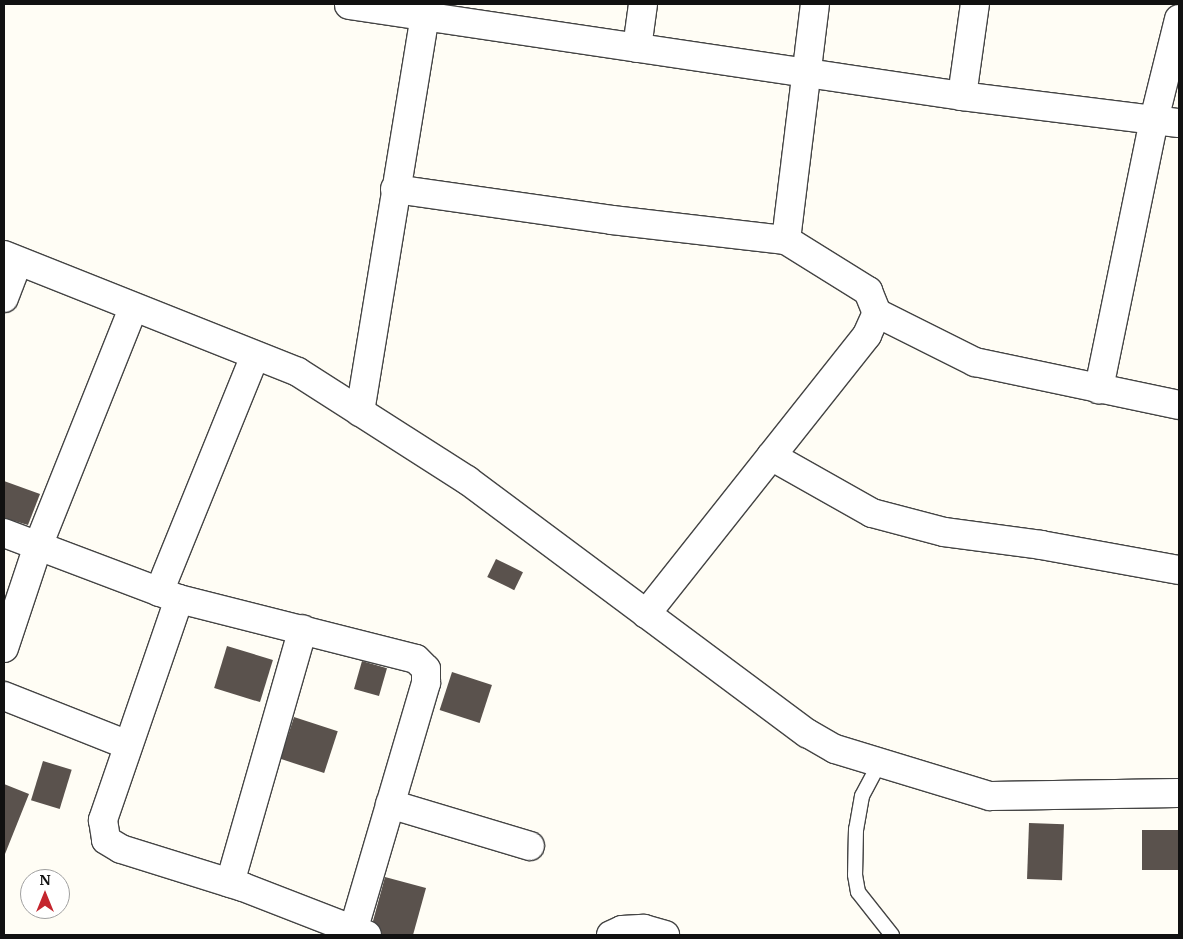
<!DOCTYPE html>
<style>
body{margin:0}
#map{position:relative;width:1183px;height:939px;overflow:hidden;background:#fffdf5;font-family:Merriweather,serif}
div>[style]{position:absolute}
.building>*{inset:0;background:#5a524d;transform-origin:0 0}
.roads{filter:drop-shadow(1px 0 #444) drop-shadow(-1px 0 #444) drop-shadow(0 1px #444) drop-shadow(0 -1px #444)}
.service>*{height:14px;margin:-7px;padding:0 7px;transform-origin:7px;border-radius:7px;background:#fff}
.minor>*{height:28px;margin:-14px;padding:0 14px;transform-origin:14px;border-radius:14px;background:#fff}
.tertiary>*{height:28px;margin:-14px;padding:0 14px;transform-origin:14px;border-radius:14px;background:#fff}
span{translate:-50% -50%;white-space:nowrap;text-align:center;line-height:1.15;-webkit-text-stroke:5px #fff;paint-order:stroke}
.frame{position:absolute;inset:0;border:5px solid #111;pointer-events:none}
.north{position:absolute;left:20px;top:869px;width:50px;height:50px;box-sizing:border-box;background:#fff;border:1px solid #a0a0a0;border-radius:50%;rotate:0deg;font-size:14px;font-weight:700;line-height:20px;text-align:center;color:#111}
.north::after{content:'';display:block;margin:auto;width:18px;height:22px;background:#c4262e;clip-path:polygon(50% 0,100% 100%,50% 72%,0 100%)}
</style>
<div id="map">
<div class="building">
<div style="clip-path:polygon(4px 481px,40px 494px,28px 525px,4px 518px)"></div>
<div style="left:496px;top:559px;width:30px;height:20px;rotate:26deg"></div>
<div style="left:227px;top:646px;width:48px;height:44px;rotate:17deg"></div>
<div style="left:362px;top:661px;width:26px;height:29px;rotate:16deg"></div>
<div style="left:452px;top:672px;width:42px;height:40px;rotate:18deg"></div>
<div style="left:294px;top:717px;width:46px;height:44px;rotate:18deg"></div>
<div style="left:43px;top:761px;width:30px;height:41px;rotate:17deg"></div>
<div style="clip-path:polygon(4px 784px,29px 794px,5px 854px,4px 854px)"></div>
<div style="left:1029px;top:823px;width:35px;height:56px;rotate:2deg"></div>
<div style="left:1179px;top:830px;width:40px;height:37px;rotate:90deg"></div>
<div style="clip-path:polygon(385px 877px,426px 888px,413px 935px,382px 934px,373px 921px)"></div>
</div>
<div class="roads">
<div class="service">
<div style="left:879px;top:764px;width:36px;rotate:118deg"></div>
<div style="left:862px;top:796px;width:34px;rotate:100deg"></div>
<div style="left:856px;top:829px;width:46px;rotate:91.2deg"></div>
<div style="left:855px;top:875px;width:17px;rotate:80deg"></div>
<div style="left:858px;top:892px;width:55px;rotate:51.7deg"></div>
</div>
<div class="minor">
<div style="left:349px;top:5px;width:620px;rotate:8.44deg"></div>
<div style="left:962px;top:96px;width:193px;rotate:7.1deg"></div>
<div style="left:1154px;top:120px;width:275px;rotate:101.6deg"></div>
<div style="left:1179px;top:19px;width:104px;rotate:103.9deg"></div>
<div style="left:1154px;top:120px;width:25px;rotate:7deg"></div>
<div style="left:637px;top:48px;width:44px;rotate:-82.2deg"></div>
<div style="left:962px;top:96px;width:93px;rotate:-82deg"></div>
<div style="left:395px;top:189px;width:219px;rotate:8.1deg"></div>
<div style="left:612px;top:220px;width:175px;rotate:6.6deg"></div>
<div style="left:786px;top:240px;width:97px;rotate:31.9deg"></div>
<div style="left:868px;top:291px;width:24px;rotate:68deg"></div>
<div style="left:877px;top:313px;width:110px;rotate:26.6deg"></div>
<div style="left:975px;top:362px;width:208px;rotate:11.9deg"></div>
<div style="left:786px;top:240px;width:238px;rotate:-83deg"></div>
<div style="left:4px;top:298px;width:39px;rotate:-69deg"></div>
<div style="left:360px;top:412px;width:400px;rotate:-80.7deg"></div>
<div style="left:771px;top:456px;width:116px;rotate:29.4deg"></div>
<div style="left:872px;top:513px;width:74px;rotate:14.8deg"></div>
<div style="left:944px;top:532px;width:98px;rotate:7.6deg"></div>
<div style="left:1041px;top:545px;width:140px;rotate:10.3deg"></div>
<div style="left:4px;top:533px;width:187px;rotate:20.7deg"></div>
<div style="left:179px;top:599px;width:244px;rotate:14.2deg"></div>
<div style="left:416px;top:659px;width:14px;rotate:45deg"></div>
<div style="left:426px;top:669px;width:14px;rotate:90deg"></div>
<div style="left:426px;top:683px;width:263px;rotate:106.4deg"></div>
<div style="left:159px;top:592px;width:255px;rotate:-67.9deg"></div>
<div style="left:179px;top:599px;width:234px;rotate:109deg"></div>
<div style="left:103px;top:820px;width:20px;rotate:81deg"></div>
<div style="left:106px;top:840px;width:17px;rotate:31deg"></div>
<div style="left:121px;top:849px;width:128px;rotate:17.3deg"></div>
<div style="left:243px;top:887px;width:133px;rotate:21.2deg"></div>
<div style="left:646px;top:614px;width:356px;rotate:-51.6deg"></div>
<div style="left:867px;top:335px;width:24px;rotate:-66deg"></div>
<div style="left:4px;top:648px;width:108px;rotate:-71.6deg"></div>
<div style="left:38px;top:546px;width:256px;rotate:-68.2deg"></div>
<div style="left:4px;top:696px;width:133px;rotate:21.6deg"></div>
<div style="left:390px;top:804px;width:146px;rotate:16.7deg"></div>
<div style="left:230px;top:883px;width:264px;rotate:-74deg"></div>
<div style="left:611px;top:935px;width:12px;rotate:-24deg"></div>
<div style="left:622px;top:930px;width:22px;rotate:-3deg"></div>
<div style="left:644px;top:929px;width:22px;rotate:16deg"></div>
</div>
<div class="tertiary">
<div style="left:4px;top:255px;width:316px;rotate:21.7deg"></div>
<div style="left:298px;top:372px;width:201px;rotate:32.6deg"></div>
<div style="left:467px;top:480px;width:424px;rotate:36.7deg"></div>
<div style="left:807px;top:733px;width:32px;rotate:30deg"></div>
<div style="left:835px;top:749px;width:162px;rotate:16.9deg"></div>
<div style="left:990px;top:796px;width:189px;rotate:-0.9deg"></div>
</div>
</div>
<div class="frame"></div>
<div class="north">N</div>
</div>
